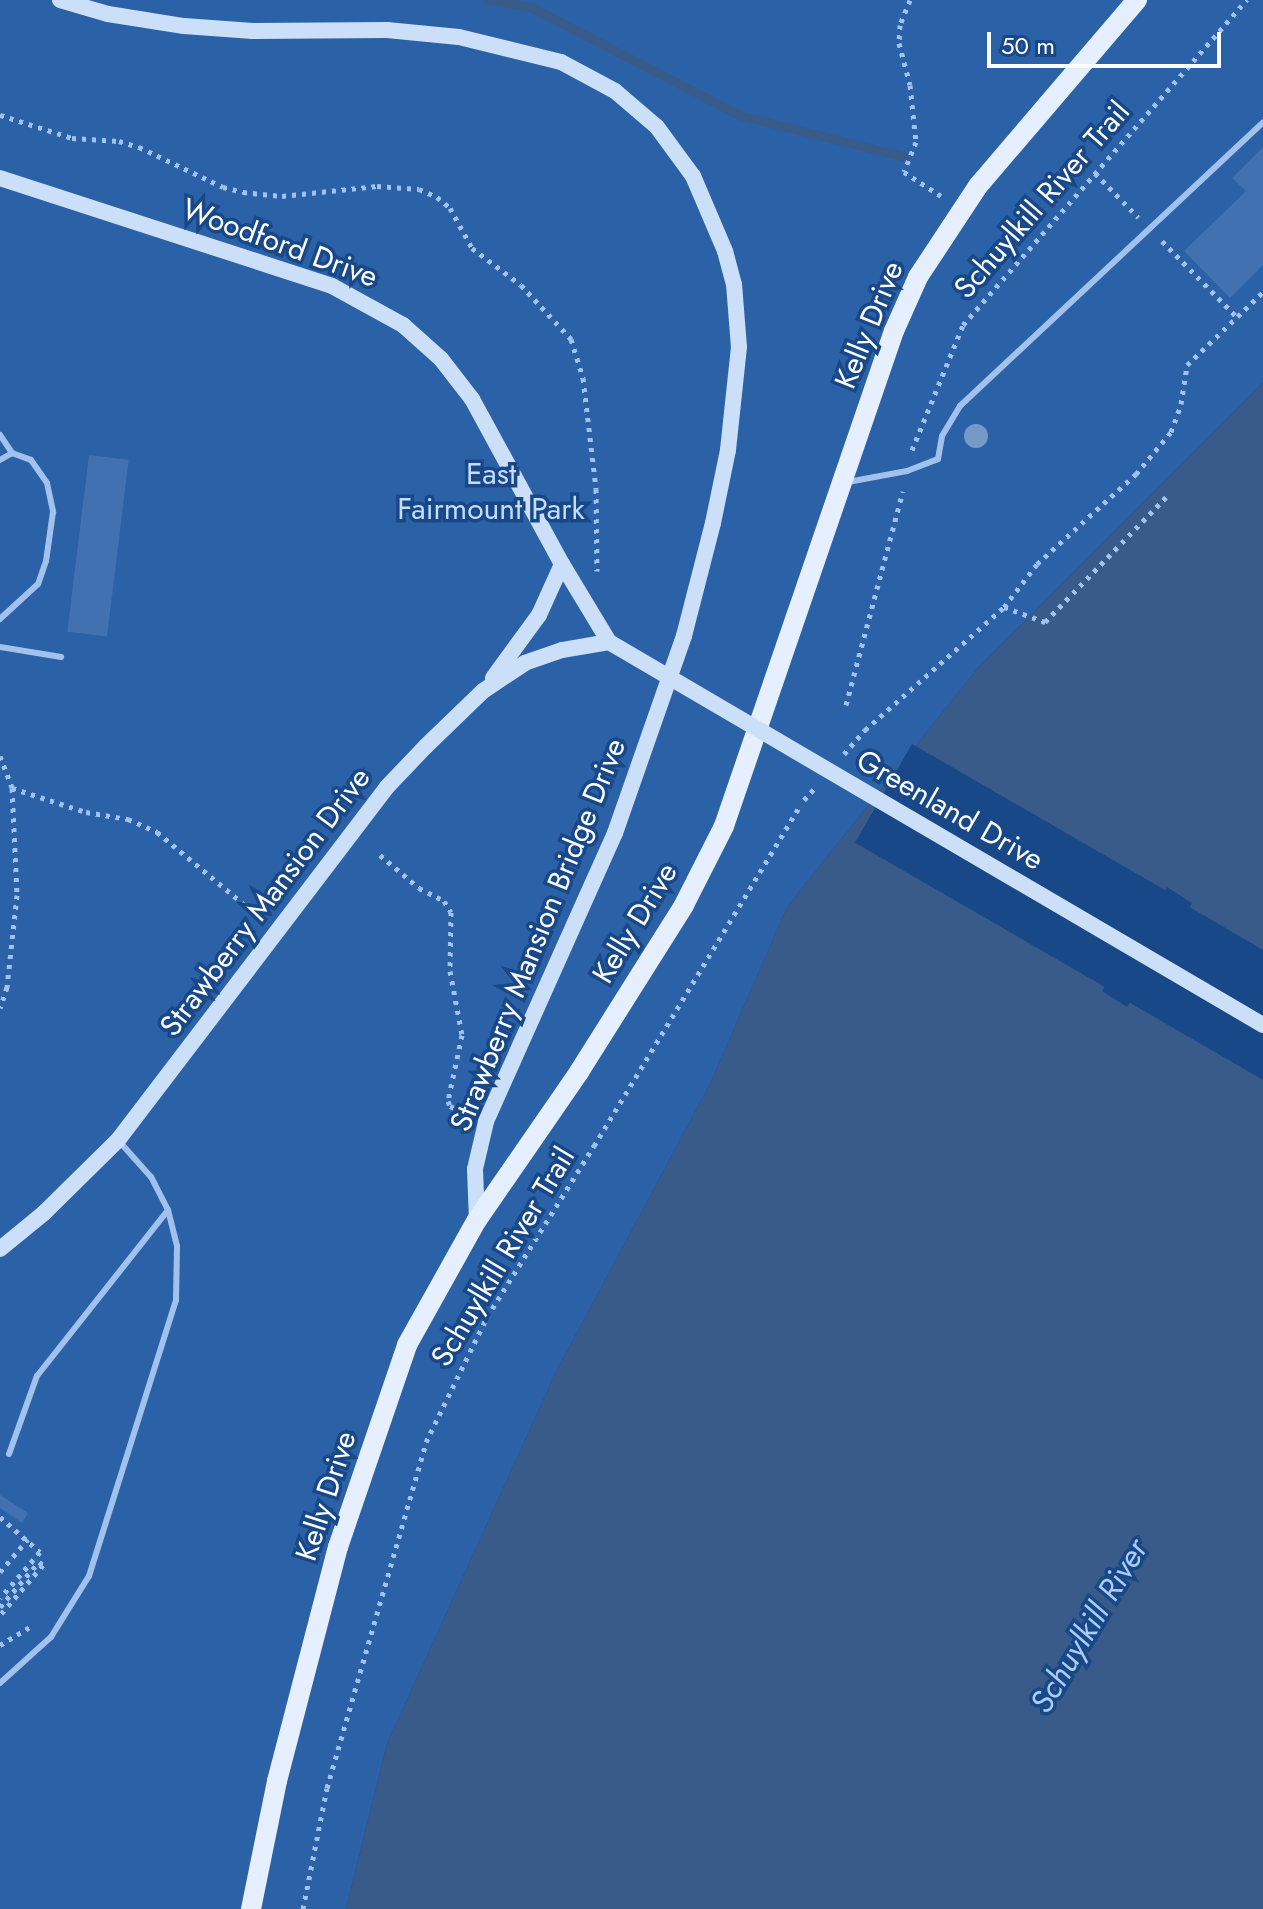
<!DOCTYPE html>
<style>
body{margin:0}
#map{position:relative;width:1263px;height:1909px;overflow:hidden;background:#184888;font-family:Jost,sans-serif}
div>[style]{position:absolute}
.green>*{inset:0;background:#2b61a6}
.water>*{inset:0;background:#385b8a}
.pier>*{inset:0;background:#184888;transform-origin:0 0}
.stream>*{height:9px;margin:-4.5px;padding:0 4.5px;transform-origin:4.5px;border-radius:4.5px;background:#385b8a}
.building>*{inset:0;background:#4171b1;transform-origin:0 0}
.path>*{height:5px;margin-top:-2.5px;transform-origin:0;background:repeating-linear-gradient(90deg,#a0c2ed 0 4px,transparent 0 10px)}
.lane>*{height:6px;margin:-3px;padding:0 3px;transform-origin:3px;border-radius:3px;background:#a0c2ed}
.secondary>*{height:16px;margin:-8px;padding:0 8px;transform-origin:8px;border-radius:8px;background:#ccdff9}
.primary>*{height:20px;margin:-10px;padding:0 10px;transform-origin:10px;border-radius:10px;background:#e6efff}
.secondary-bridge>*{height:16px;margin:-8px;padding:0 8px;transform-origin:8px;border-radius:8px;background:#ccdff9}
.trees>*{width:24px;height:24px;margin:-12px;border-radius:50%;background:#7799c7}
span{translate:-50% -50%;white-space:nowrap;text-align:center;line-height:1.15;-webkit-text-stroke:7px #184888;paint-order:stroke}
.street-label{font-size:30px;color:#fff}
.park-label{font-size:30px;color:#c5dcfa}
.water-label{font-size:32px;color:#abccf5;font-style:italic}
.scale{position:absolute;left:987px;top:32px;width:234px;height:36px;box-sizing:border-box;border:4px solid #fff;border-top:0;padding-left:10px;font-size:24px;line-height:28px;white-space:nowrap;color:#fff;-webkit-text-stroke:6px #184888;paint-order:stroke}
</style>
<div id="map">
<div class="green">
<div style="clip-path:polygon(0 0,1263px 0,1263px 383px,977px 669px,787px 907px,711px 1082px,556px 1372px,387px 1744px,346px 1909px,0 1909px)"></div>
</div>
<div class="water">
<div style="clip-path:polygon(evenodd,1263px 383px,1263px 1909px,346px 1909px,387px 1744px,556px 1372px,711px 1082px,787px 907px,977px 669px,1263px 383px,1167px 887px,1192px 903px,1127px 1007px,1102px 991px,1167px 887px)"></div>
</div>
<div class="pier">
<div style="left:912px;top:744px;width:296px;height:114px;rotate:30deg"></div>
<div style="clip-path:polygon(1186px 905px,1263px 950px,1263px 1080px,1127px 1001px)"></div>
</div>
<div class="stream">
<div style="left:488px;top:0;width:44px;rotate:9.2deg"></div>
<div style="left:531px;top:7px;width:234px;rotate:27.4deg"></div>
<div style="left:739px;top:115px;width:172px;rotate:14.1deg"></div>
</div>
<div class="building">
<div style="clip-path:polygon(1263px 147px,1263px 265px,1230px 298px,1184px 251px,1246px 191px,1232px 178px)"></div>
<div style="left:89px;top:455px;width:40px;height:178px;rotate:7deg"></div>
<div style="clip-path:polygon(0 1495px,28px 1513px,22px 1523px,0 1508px)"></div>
</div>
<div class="path">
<div style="left:910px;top:0;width:27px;rotate:112deg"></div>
<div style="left:900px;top:25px;width:18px;rotate:93deg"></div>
<div style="left:899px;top:43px;width:43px;rotate:75.3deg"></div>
<div style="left:910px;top:85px;width:57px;rotate:84deg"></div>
<div style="left:916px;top:142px;width:32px;rotate:112deg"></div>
<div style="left:904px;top:172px;width:44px;rotate:33deg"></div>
<div style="left:0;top:115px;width:76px;rotate:17.7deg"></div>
<div style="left:72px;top:138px;width:47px;rotate:3.7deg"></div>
<div style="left:119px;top:141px;width:21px;rotate:17deg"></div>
<div style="left:139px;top:147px;width:93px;rotate:25.5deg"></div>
<div style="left:223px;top:187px;width:21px;rotate:14deg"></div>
<div style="left:243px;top:192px;width:39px;rotate:6deg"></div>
<div style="left:282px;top:196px;width:96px;rotate:-6deg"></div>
<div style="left:377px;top:186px;width:42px;rotate:4.1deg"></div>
<div style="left:419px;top:189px;width:20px;rotate:24deg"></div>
<div style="left:437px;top:197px;width:17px;rotate:40deg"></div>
<div style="left:450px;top:208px;width:46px;rotate:61.2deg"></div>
<div style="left:472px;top:248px;width:61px;rotate:37.1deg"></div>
<div style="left:521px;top:285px;width:74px;rotate:47.2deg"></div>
<div style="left:571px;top:339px;width:41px;rotate:72.9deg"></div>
<div style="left:583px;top:378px;width:112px;rotate:83.3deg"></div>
<div style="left:596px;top:489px;width:82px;rotate:89.3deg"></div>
<div style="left:1095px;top:173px;width:62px;rotate:45.7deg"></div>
<div style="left:1162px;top:241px;width:107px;rotate:45.4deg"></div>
<div style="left:912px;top:450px;width:135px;rotate:-67.8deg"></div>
<div style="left:963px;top:325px;width:432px;rotate:-48.9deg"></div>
<div style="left:1004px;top:607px;width:44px;rotate:20.1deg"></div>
<div style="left:1045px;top:622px;width:174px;rotate:-45.9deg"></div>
<div style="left:846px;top:705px;width:221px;rotate:-75.1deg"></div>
<div style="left:844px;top:754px;width:32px;rotate:-49deg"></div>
<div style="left:865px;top:730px;width:186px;rotate:-41.5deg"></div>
<div style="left:1004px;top:607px;width:54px;rotate:-52.5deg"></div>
<div style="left:1037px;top:564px;width:134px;rotate:-42.3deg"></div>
<div style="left:1136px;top:474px;width:55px;rotate:-50.2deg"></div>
<div style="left:1171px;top:432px;width:30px;rotate:-70deg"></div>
<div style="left:1181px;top:404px;width:39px;rotate:-81deg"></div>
<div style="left:1187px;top:365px;width:105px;rotate:-43.8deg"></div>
<div style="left:0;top:756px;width:34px;rotate:69deg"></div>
<div style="left:12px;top:788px;width:107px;rotate:87.3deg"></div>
<div style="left:17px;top:895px;width:93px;rotate:96.2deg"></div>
<div style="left:7px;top:987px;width:22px;rotate:108deg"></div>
<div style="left:12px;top:788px;width:78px;rotate:18deg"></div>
<div style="left:86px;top:812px;width:43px;rotate:9.5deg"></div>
<div style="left:128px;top:819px;width:32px;rotate:24deg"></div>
<div style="left:157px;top:832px;width:114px;rotate:39.7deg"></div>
<div style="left:804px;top:800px;width:15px;rotate:-48deg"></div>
<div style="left:380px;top:855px;width:51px;rotate:40.2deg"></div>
<div style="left:419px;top:888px;width:28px;rotate:27deg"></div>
<div style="left:444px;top:901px;width:13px;rotate:58deg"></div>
<div style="left:451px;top:912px;width:59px;rotate:91deg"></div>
<div style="left:450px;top:971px;width:65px;rotate:79.4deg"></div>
<div style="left:462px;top:1035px;width:67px;rotate:102deg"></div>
<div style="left:448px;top:1101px;width:5px;rotate:68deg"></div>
<div style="left:450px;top:1106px;width:19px;rotate:25deg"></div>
<div style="left:0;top:1517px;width:53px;rotate:41.2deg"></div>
<div style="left:40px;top:1552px;width:61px;rotate:131deg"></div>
<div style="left:0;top:1572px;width:43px;rotate:-49.7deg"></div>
<div style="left:0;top:1607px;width:60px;rotate:-49.1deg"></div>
<div style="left:39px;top:1562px;width:5px;rotate:37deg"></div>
<div style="left:43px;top:1565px;width:66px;rotate:130.7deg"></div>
<div style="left:0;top:1645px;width:39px;rotate:-31deg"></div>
<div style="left:303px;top:1909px;width:123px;rotate:-78.8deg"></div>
<div style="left:327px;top:1788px;width:360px;rotate:-74deg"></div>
<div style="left:426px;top:1442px;width:139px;rotate:-64deg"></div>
<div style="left:487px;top:1317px;width:202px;rotate:-58deg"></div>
<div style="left:594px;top:1146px;width:398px;rotate:-58.8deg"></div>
</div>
<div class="lane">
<div style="left:0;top:435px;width:22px;rotate:56deg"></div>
<div style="left:12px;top:453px;width:20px;rotate:20deg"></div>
<div style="left:31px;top:460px;width:28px;rotate:55deg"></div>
<div style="left:47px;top:483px;width:30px;rotate:78deg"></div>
<div style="left:53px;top:512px;width:49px;rotate:98.1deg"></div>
<div style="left:46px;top:561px;width:24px;rotate:109deg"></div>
<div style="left:38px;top:584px;width:52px;rotate:137.4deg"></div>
<div style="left:0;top:460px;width:14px;rotate:-30deg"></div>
<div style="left:848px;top:482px;width:60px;rotate:-10.6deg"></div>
<div style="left:907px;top:471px;width:33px;rotate:-21deg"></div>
<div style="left:938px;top:459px;width:23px;rotate:-80deg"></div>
<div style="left:942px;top:436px;width:35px;rotate:-59deg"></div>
<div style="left:960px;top:406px;width:415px;rotate:-43.1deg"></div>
<div style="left:0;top:647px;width:62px;rotate:9.3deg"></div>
<div style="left:9px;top:1454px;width:83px;rotate:-70.3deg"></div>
<div style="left:37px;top:1376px;width:211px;rotate:-51.7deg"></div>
<div style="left:0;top:1683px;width:69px;rotate:-42deg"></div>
<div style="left:51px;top:1637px;width:72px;rotate:-58.1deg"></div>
<div style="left:89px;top:1576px;width:289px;rotate:-72.5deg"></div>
<div style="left:176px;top:1300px;width:54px;rotate:-88.9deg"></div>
<div style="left:177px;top:1246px;width:37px;rotate:-104deg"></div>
<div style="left:168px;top:1210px;width:37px;rotate:-117deg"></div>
<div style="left:151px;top:1177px;width:50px;rotate:-131.7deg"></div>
</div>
<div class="secondary">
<div style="left:60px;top:0;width:50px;rotate:16.3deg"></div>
<div style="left:108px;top:14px;width:77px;rotate:9deg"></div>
<div style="left:184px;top:26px;width:69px;rotate:4.1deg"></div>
<div style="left:253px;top:31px;width:134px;rotate:-0.4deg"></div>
<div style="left:387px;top:30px;width:72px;rotate:5.6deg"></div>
<div style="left:459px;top:37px;width:105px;rotate:13.8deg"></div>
<div style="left:561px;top:62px;width:61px;rotate:28.2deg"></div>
<div style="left:615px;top:91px;width:55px;rotate:40.6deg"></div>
<div style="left:657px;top:127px;width:61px;rotate:53.7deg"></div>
<div style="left:693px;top:176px;width:82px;rotate:66.9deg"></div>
<div style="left:725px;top:251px;width:34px;rotate:75deg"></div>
<div style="left:734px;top:284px;width:63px;rotate:85.5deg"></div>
<div style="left:739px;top:347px;width:104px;rotate:96.1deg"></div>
<div style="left:728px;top:450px;width:75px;rotate:101.6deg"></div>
<div style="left:713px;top:523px;width:117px;rotate:104.4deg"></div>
<div style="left:684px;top:636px;width:209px;rotate:109.3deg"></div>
<div style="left:615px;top:833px;width:316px;rotate:114.1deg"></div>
<div style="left:486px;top:1122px;width:48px;rotate:103.2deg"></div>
<div style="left:475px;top:1169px;width:51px;rotate:87.8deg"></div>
<div style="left:0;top:178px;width:349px;rotate:18deg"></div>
<div style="left:332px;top:286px;width:81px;rotate:28.8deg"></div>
<div style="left:403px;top:325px;width:51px;rotate:41.8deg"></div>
<div style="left:441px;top:359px;width:51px;rotate:52.2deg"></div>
<div style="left:472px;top:399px;width:188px;rotate:61.4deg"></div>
<div style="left:562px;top:564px;width:91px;rotate:58.9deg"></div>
<div style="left:609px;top:642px;width:48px;rotate:170.3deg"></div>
<div style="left:562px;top:650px;width:39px;rotate:161deg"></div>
<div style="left:525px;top:663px;width:50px;rotate:146.3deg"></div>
<div style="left:483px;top:691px;width:79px;rotate:136deg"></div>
<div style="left:426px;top:746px;width:57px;rotate:133.6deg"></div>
<div style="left:387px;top:787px;width:444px;rotate:127.3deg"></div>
<div style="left:118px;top:1140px;width:104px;rotate:135.4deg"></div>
<div style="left:44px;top:1213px;width:57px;rotate:140.7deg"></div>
<div style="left:493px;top:678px;width:78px;rotate:-53.9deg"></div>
<div style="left:539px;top:615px;width:56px;rotate:-65.7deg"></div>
</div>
<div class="primary">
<div style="left:251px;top:1909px;width:131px;rotate:-78.5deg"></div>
<div style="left:277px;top:1781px;width:242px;rotate:-75.4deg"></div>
<div style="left:338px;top:1547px;width:213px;rotate:-71.1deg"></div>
<div style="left:407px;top:1345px;width:143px;rotate:-60.8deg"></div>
<div style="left:477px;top:1220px;width:180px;rotate:-55.4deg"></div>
<div style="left:579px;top:1072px;width:197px;rotate:-57.8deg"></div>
<div style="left:684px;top:905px;width:89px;rotate:-63.1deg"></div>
<div style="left:724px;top:826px;width:523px;rotate:-71.05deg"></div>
<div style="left:894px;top:331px;width:59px;rotate:-66deg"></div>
<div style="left:918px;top:277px;width:109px;rotate:-56.6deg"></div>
<div style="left:978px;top:186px;width:245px;rotate:-49.5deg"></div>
</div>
<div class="secondary-bridge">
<div style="left:609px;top:642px;width:758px;rotate:30.35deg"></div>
</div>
<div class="trees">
<div style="left:976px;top:436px"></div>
</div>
<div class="street-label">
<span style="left:1042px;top:200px;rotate:-49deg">Schuylkill River Trail</span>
<span style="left:280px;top:243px;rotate:20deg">Woodford Drive</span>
<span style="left:869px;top:325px;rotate:-68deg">Kelly Drive</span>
<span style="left:950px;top:810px;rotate:30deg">Greenland Drive</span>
<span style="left:265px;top:902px;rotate:-53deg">Strawberry Mansion Drive</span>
<span style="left:635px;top:923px;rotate:-59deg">Kelly Drive</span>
<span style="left:538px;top:935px;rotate:-68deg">Strawberry Mansion Bridge Drive</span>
<span style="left:503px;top:1257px;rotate:-59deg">Schuylkill River Trail</span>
<span style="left:326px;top:1496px;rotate:-72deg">Kelly Drive</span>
</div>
<div class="park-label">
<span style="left:491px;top:491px">East<br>Fairmount Park</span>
</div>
<div class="water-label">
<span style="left:1089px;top:1626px;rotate:-59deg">Schuylkill River</span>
</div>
<div class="scale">50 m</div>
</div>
